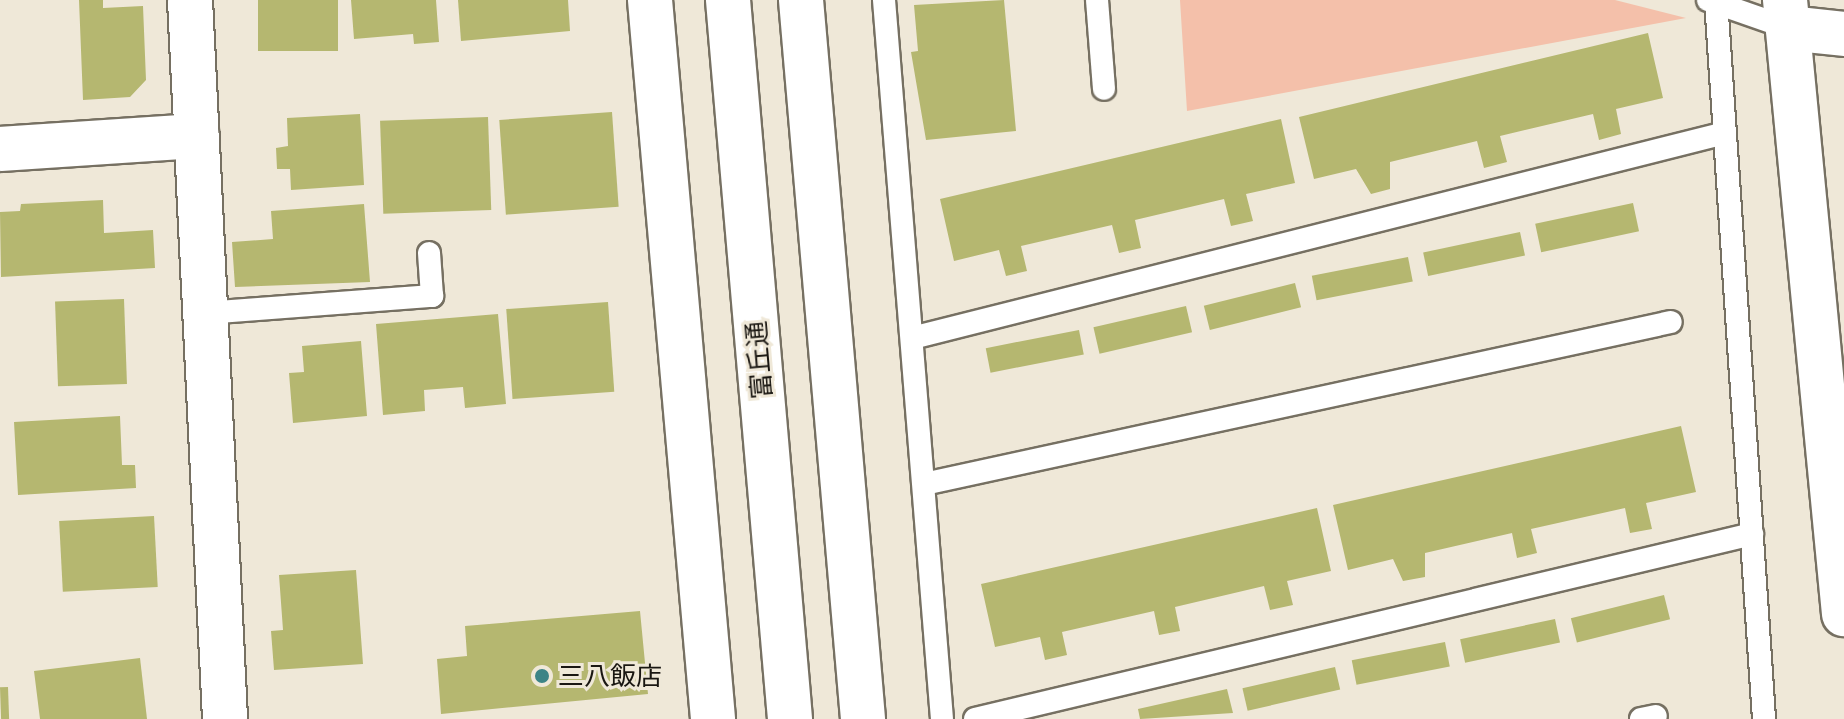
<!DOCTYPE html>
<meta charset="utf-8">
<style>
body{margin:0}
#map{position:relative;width:1844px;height:719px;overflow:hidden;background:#efe8d8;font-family:"IBM Plex Sans","Noto Sans JP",sans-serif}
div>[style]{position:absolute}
.green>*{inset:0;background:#f4c0aa}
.building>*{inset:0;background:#b5b770;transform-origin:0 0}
.roads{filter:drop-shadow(2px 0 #767062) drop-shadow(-2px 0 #767062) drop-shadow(0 2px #767062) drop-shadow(0 -2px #767062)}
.lane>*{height:22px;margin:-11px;padding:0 11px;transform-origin:11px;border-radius:11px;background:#fff}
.street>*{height:44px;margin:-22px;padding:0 22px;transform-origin:22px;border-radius:22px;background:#fff}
.secondary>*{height:44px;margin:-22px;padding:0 22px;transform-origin:22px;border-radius:22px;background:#fff}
.dots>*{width:22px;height:22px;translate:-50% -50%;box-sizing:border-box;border:4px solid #efe8d8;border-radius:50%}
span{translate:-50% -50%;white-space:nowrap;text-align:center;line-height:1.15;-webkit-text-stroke:6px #efe8d8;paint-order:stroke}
.street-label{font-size:26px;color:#1a1712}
.poi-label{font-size:26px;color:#1a1712}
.left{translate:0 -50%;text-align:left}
</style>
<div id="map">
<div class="green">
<div style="clip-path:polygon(1180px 0,1615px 0,1686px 18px,1187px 111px)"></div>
</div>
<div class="building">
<div style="clip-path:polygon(79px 0,103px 0,103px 8px,143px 6px,146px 80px,130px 97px,83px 100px)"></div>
<div style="left:258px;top:0;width:80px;height:51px"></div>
<div style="clip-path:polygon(351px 0,436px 0,439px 42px,414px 44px,413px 34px,354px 39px)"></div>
<div style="clip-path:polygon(458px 0,568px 0,570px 31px,461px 41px)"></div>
<div style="clip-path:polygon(1004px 0,1016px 131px,926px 140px,911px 52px,918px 51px,914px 5px)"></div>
<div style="clip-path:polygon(1648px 33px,1663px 98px,1616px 109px,1621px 134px,1599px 140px,1593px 114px,1500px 136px,1507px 162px,1484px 168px,1477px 141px,1390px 162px,1390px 189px,1371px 194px,1356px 169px,1314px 179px,1299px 117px)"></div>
<div style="left:612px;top:112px;width:95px;height:113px;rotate:86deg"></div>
<div style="clip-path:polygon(360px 114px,364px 185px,291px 190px,290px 169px,277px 169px,276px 148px,288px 146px,287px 118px)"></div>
<div style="left:488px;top:117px;width:93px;height:108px;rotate:88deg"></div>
<div style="clip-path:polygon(1281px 119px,1295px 183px,1246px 194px,1253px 221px,1231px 226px,1224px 199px,1135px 220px,1141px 248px,1119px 253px,1112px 225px,1021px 246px,1027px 271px,1006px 276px,999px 250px,954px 261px,940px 199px)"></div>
<div style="clip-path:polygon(103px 200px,104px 233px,153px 230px,155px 268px,1px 277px,0 212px,20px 211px,21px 204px)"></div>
<div style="left:1633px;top:203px;width:29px;height:100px;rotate:78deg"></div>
<div style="clip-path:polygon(364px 204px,370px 282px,235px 287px,232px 242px,273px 239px,271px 211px)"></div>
<div style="left:1520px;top:232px;width:24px;height:99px;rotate:78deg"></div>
<div style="left:1408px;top:257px;width:25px;height:98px;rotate:79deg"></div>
<div style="left:1295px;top:283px;width:25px;height:94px;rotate:76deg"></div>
<div style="left:124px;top:299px;width:85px;height:69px;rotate:88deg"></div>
<div style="left:608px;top:302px;width:90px;height:102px;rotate:86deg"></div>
<div style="left:1186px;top:306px;width:27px;height:95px;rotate:77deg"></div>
<div style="clip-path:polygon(498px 314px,506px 404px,465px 408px,463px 387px,424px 390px,425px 411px,383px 415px,376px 324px)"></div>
<div style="left:1079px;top:330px;width:25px;height:95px;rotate:79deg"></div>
<div style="clip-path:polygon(361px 341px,367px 416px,293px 423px,289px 373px,304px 372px,302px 346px)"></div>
<div style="clip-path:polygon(120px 416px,122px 465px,135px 465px,136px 488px,18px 495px,14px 422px)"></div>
<div style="clip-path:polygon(1681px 426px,1696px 492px,1646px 503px,1652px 529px,1630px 533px,1625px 508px,1531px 529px,1537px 553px,1517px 558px,1512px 533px,1425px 553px,1425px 577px,1403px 581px,1393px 559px,1348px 570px,1333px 505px)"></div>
<div style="clip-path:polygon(1317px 508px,1331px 571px,1287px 581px,1293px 605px,1270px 610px,1264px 586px,1175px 607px,1180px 631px,1159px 635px,1154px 611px,1062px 632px,1067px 655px,1045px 660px,1040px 637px,995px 647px,981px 584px)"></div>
<div style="left:154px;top:516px;width:71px;height:95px;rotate:87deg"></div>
<div style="clip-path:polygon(356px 570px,363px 664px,274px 670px,271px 631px,283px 630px,279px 575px)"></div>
<div style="left:1664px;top:595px;width:25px;height:96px;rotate:76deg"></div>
<div style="clip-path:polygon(640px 611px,648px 694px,441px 714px,437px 659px,467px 656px,465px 626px)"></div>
<div style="left:1555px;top:619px;width:24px;height:97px;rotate:78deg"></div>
<div style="left:1445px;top:642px;width:25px;height:95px;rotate:79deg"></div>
<div style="clip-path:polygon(140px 658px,147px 719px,40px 719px,34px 671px)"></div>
<div style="left:1335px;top:667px;width:23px;height:95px;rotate:77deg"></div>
<div style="left:8px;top:687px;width:32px;height:8px;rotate:88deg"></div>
<div style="clip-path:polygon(1227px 689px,1233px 713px,1140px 719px,1138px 709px)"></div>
</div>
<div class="roads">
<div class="lane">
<div style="left:884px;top:0;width:721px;rotate:85.39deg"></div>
<div style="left:1097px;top:0;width:89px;rotate:85.5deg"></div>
<div style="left:1708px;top:0;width:85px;rotate:19.3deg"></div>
<div style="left:1716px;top:0;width:721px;rotate:86.18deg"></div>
<div style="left:205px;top:313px;width:228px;rotate:-4.3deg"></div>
<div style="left:432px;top:296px;width:43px;rotate:-94deg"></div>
<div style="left:912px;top:338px;width:838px;rotate:-14.15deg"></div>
<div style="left:924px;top:484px;width:764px;rotate:-12.24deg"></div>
<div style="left:975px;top:719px;width:799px;rotate:-13.39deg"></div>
<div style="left:1641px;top:719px;width:15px;rotate:-11deg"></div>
</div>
<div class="street">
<div style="left:190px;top:0;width:720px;rotate:87.21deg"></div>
<div style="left:650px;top:0;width:722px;rotate:84.99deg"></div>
<div style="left:801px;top:0;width:722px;rotate:85.07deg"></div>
<div style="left:1785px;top:0;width:617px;rotate:84.51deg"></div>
<div style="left:1788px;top:28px;width:56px;rotate:6.1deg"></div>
<div style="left:0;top:149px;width:197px;rotate:-3.8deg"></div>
</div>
<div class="secondary">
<div style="left:728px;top:0;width:722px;rotate:85.07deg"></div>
</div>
</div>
<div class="dots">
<div style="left:542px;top:676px;background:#3c8486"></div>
</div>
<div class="street-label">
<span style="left:759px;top:360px;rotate:-95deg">富丘通</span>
</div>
<div class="poi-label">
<span class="left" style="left:558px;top:676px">三八飯店</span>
</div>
</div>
